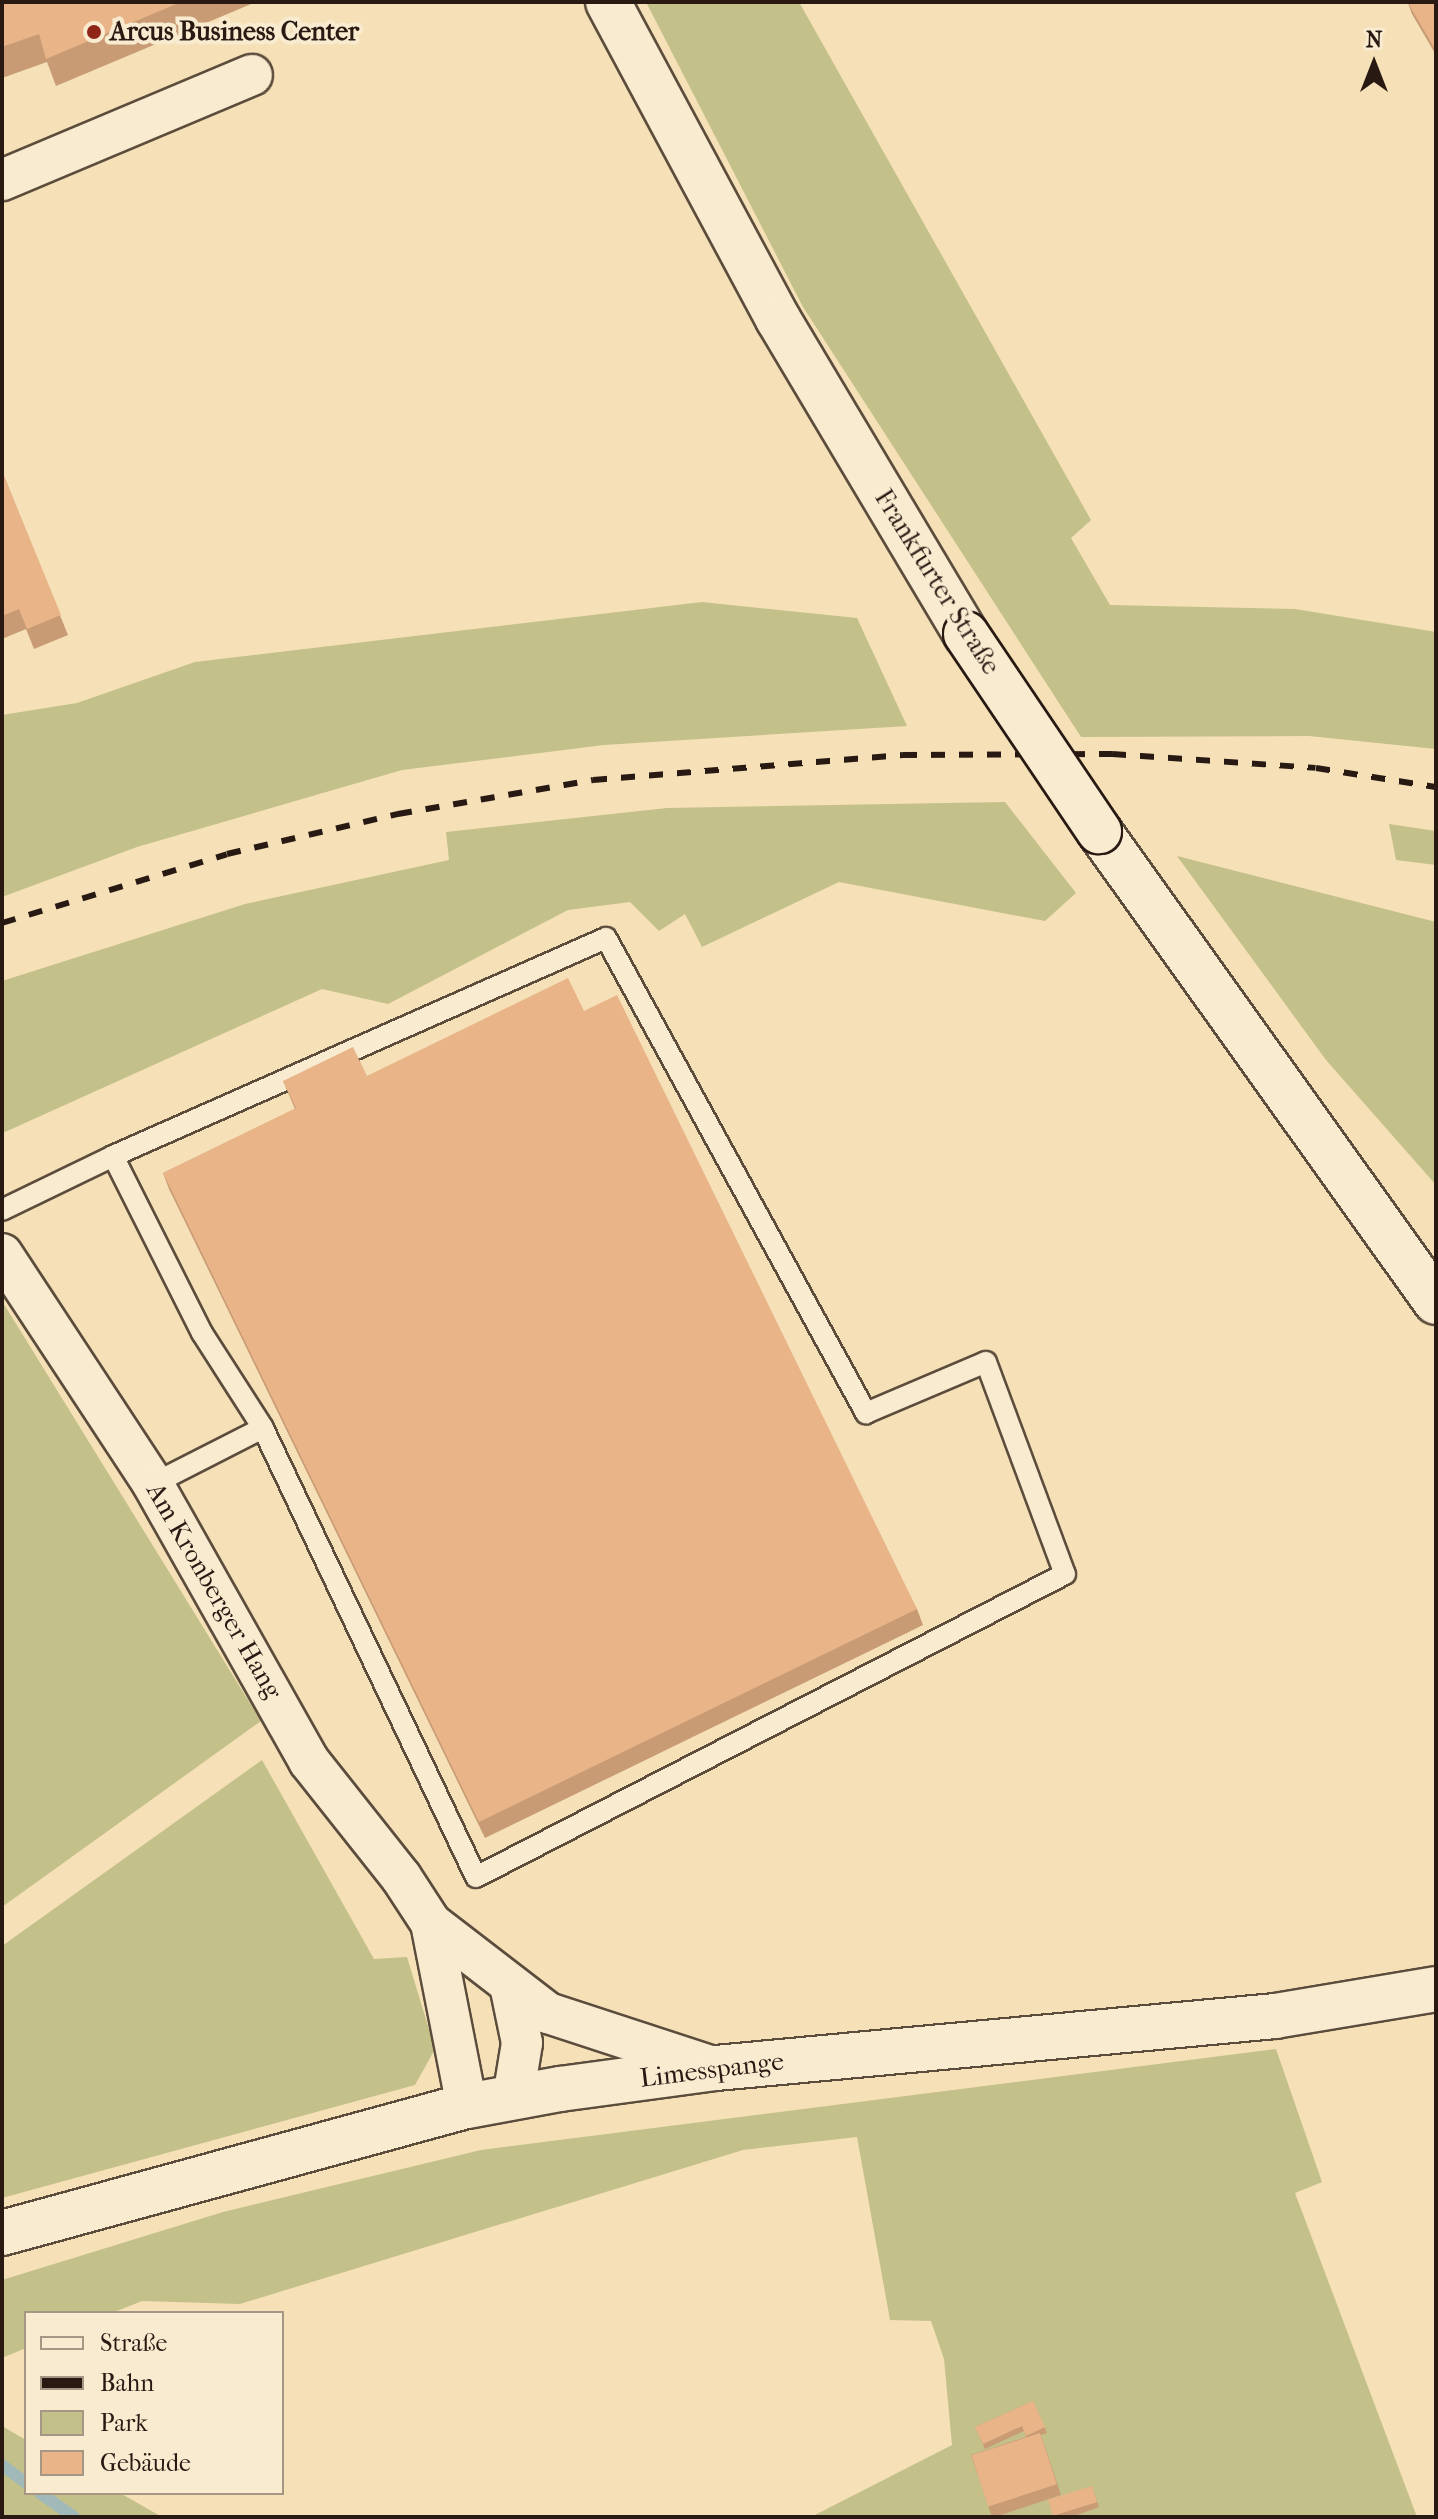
<!DOCTYPE html>
<meta charset="utf-8">
<style>
body{margin:0}
#map{position:relative;width:1438px;height:2519px;overflow:hidden;background:#f5e0b7;font-family:"IM FELL French Canon",serif}
div>[style]{position:absolute}
.green>*{inset:0;background:#c4c089}
.stream>*{height:12px;margin:-6px;padding:0 6px;transform-origin:6px;border-radius:6px;background:#a1bab9}
.roads{filter:drop-shadow(2px 0 #5b4c3c) drop-shadow(-2px 0 #5b4c3c) drop-shadow(0 2px #5b4c3c) drop-shadow(0 -2px #5b4c3c)}
.lane>*{height:20px;margin:-10px;padding:0 10px;transform-origin:10px;border-radius:10px;background:#f8ebd0}
.street>*{height:40px;margin:-20px;padding:0 20px;transform-origin:20px;border-radius:20px;background:#f8ebd0}
.secondary>*{height:44px;margin:-22px;padding:0 22px;transform-origin:22px;border-radius:22px;background:#f8ebd0}
.rail>*{height:6px;margin-top:-3px;transform-origin:0;background:repeating-linear-gradient(90deg,#281a13 0 14px,transparent 0 28px)}
.bridges{filter:drop-shadow(2px 0 #281a13) drop-shadow(-2px 0 #281a13) drop-shadow(0 2px #281a13) drop-shadow(0 -2px #281a13)}
.secondary-bridge>*{height:44px;margin:-22px;padding:0 22px;transform-origin:22px;border-radius:22px;background:#f8ebd0}
.wall>*{inset:0;background:#c89b75}
.building>*{inset:0;background:#e8b488;transform-origin:0 0}
.dots>*{width:22px;height:22px;translate:-50% -50%;box-sizing:border-box;border:4px solid #f8ebd0;border-radius:50%}
span{translate:-50% -50%;white-space:nowrap;text-align:center;line-height:1.15;-webkit-text-stroke:8px #f8ebd0;paint-order:stroke}
.poi-label{font-size:26px;color:#281a13;font-weight:700}
.left{translate:0 -50%;text-align:left}
.street-label{font-size:26px;color:#281a13}
.frame{position:absolute;inset:0;border:4px solid #281a13;pointer-events:none}
.legend{position:absolute;left:24px;top:2311px;width:260px;height:184px;box-sizing:border-box;background:#f8ebd0;border:2px solid #a59784;margin:0;padding:10px 14px;list-style:none;font-size:24px;color:#281a13}
.legend li{display:flex;align-items:center;gap:16px;height:40px}
.legend b{width:40px;border:2px solid #a59784}
.north{position:absolute;left:1334px;top:24px;width:80px;height:80px;-webkit-text-stroke:6px #f8ebd0;paint-order:stroke;rotate:0deg;font-size:22px;font-weight:700;line-height:32px;text-align:center;color:#281a13}
.north::after{content:'';display:block;margin:auto;width:28px;height:36px;background:#281a13;clip-path:polygon(50% 0,100% 100%,50% 72%,0 100%)}
</style>
<div id="map">
<div class="green">
<div style="clip-path:polygon(646px 2px,799px 2px,1091px 520px,1071px 538px,1110px 605px,1295px 609px,1436px 632px,1436px 749px,1309px 736px,1081px 737px,803px 307px)"></div>
<div style="clip-path:polygon(702px 602px,857px 618px,907px 726px,604px 745px,402px 770px,137px 847px,2px 897px,2px 715px,77px 703px,195px 662px)"></div>
<div style="clip-path:polygon(1005px 802px,1076px 893px,1045px 921px,839px 882px,702px 947px,685px 914px,659px 931px,630px 902px,568px 910px,388px 1004px,322px 989px,5px 1132px,2px 1128px,2px 981px,245px 904px,449px 860px,446px 832px,667px 808px)"></div>
<div style="clip-path:polygon(1389px 824px,1436px 831px,1436px 865px,1396px 860px)"></div>
<div style="clip-path:polygon(1177px 856px,1436px 922px,1436px 1185px,1326px 1060px)"></div>
<div style="clip-path:polygon(2px 1301px,261px 1721px,2px 1907px)"></div>
<div style="clip-path:polygon(262px 1760px,374px 1959px,407px 1957px,435px 2049px,415px 2085px,2px 2198px,2px 1946px)"></div>
<div style="clip-path:polygon(1276px 2049px,1322px 2182px,1295px 2193px,1417px 2517px,811px 2517px,952px 2445px,944px 2359px,931px 2321px,890px 2320px,857px 2137px,743px 2150px,240px 2304px,142px 2301px,112px 2313px,26px 2313px,26px 2348px,2px 2358px,2px 2280px,223px 2212px,481px 2150px)"></div>
<div style="clip-path:polygon(2px 2426px,26px 2440px,26px 2493px,120px 2493px,162px 2517px,2px 2517px)"></div>
</div>
<div class="stream">
<div style="left:2px;top:2465px;width:30px;rotate:37deg"></div>
<div style="left:40px;top:2493px;width:42px;rotate:35.2deg"></div>
</div>
<div class="roads">
<div class="lane">
<div style="left:2px;top:1210px;width:123px;rotate:-25.9deg"></div>
<div style="left:113px;top:1156px;width:539px;rotate:-23.85deg"></div>
<div style="left:606px;top:938px;width:542px;rotate:61.31deg"></div>
<div style="left:866px;top:1413px;width:130px;rotate:-23deg"></div>
<div style="left:986px;top:1362px;width:226px;rotate:69.6deg"></div>
<div style="left:1065px;top:1574px;width:662px;rotate:152.78deg"></div>
<div style="left:476px;top:1877px;width:497px;rotate:-115.4deg"></div>
<div style="left:263px;top:1428px;width:113px;rotate:-122.7deg"></div>
<div style="left:202px;top:1333px;width:198px;rotate:-116.7deg"></div>
<div style="left:153px;top:1484px;width:123px;rotate:-27deg"></div>
</div>
<div class="street">
<div style="left:2px;top:180px;width:271px;rotate:-22.8deg"></div>
<div style="left:2px;top:1254px;width:275px;rotate:56.7deg"></div>
<div style="left:153px;top:1484px;width:318px;rotate:60.6deg"></div>
<div style="left:309px;top:1761px;width:148px;rotate:51.6deg"></div>
<div style="left:401px;top:1877px;width:55px;rotate:56.9deg"></div>
<div style="left:431px;top:1923px;width:148px;rotate:37.6deg"></div>
<div style="left:548px;top:2013px;width:177px;rotate:18.1deg"></div>
<div style="left:431px;top:1923px;width:187px;rotate:78.9deg"></div>
<div style="left:510px;top:1985px;width:59px;rotate:78.3deg"></div>
<div style="left:522px;top:2043px;width:56px;rotate:99.3deg"></div>
</div>
<div class="secondary">
<div style="left:608px;top:2px;width:360px;rotate:61.8deg"></div>
<div style="left:778px;top:319px;width:367px;rotate:59.2deg"></div>
<div style="left:1099px;top:831px;width:579px;rotate:54.42deg"></div>
<div style="left:2px;top:2233px;width:482px;rotate:-15.3deg"></div>
<div style="left:467px;top:2106px;width:95px;rotate:-10.4deg"></div>
<div style="left:560px;top:2089px;width:157px;rotate:-7.7deg"></div>
<div style="left:716px;top:2068px;width:561px;rotate:-5.31deg"></div>
<div style="left:1275px;top:2016px;width:163px;rotate:-9.5deg"></div>
</div>
</div>
<div class="rail">
<div style="left:2px;top:923px;width:235px;rotate:-17deg"></div>
<div style="left:227px;top:854px;width:176px;rotate:-13.2deg"></div>
<div style="left:398px;top:814px;width:198px;rotate:-9.9deg"></div>
<div style="left:593px;top:780px;width:311px;rotate:-4.6deg"></div>
<div style="left:903px;top:755px;width:209px;rotate:-0.3deg"></div>
<div style="left:1112px;top:754px;width:204px;rotate:3.9deg"></div>
<div style="left:1316px;top:768px;width:121px;rotate:9deg"></div>
</div>
<div class="bridges">
<div class="secondary-bridge">
<div style="left:966px;top:634px;width:238px;rotate:56deg"></div>
</div>
</div>
<div class="wall">
<div style="clip-path:polygon(2px 2px,256px 2px,56px 86px,47px 62px,2px 78px)"></div>
<div style="clip-path:polygon(1436px 2px,1436px 55px,1412px 14px,1408px 3px)"></div>
<div style="clip-path:polygon(2px 471px,68px 635px,34px 649px,26px 629px,2px 639px)"></div>
<div style="clip-path:polygon(584px 1011px,917px 1609px,923px 1625px,485px 1838px,169px 1189px,163px 1173px,295px 1109px,283px 1081px,367px 1076px)"></div>
<div style="clip-path:polygon(1033px 2401px,1047px 2433px,1041px 2435px,1061px 2495px,995px 2517px,992px 2517px,971px 2455px,1026px 2437px,1024px 2431px,985px 2449px,975px 2427px)"></div>
<div style="clip-path:polygon(1092px 2486px,1099px 2507px,1072px 2517px,1055px 2517px)"></div>
</div>
<div class="building">
<div style="clip-path:polygon(2px 2px,181px 2px,46px 59px,39px 34px,2px 47px)"></div>
<div style="clip-path:polygon(1410px 2px,1436px 2px,1436px 51px,1408px 3px)"></div>
<div style="clip-path:polygon(2px 471px,61px 615px,27px 629px,19px 609px,2px 616px)"></div>
<div style="clip-path:polygon(568px 978px,584px 1011px,617px 995px,917px 1609px,479px 1822px,163px 1173px,296px 1108px,283px 1081px,353px 1047px,367px 1076px)"></div>
<div style="clip-path:polygon(1033px 2401px,1045px 2427px,1026px 2436px,1022px 2426px,983px 2444px,975px 2427px)"></div>
<div style="left:1040px;top:2433px;width:54px;height:72px;rotate:72deg"></div>
<div style="left:1092px;top:2486px;width:17px;height:46px;rotate:73deg"></div>
</div>
<div class="dots">
<div style="left:94px;top:32px;background:#8f2418"></div>
</div>
<div class="poi-label">
<span class="left" style="left:110px;top:32px">Arcus Business Center</span>
</div>
<div class="street-label">
<span style="left:937px;top:582px;rotate:58deg">Frankfurter Straße</span>
<span style="left:214px;top:1591px;rotate:60deg">Am Kronberger Hang</span>
<span style="left:712px;top:2070px;rotate:-7deg">Limesspange</span>
</div>
<div class="frame"></div>
<ul class="legend">
<li><b style="height:10px;background:#f8ebd0"></b>Straße</li>
<li><b style="height:10px;background:#281a13"></b>Bahn</li>
<li><b style="height:22px;background:#c4c089"></b>Park</li>
<li><b style="height:22px;background:#e8b488"></b>Gebäude</li>
</ul>
<div class="north">N</div>
</div>
